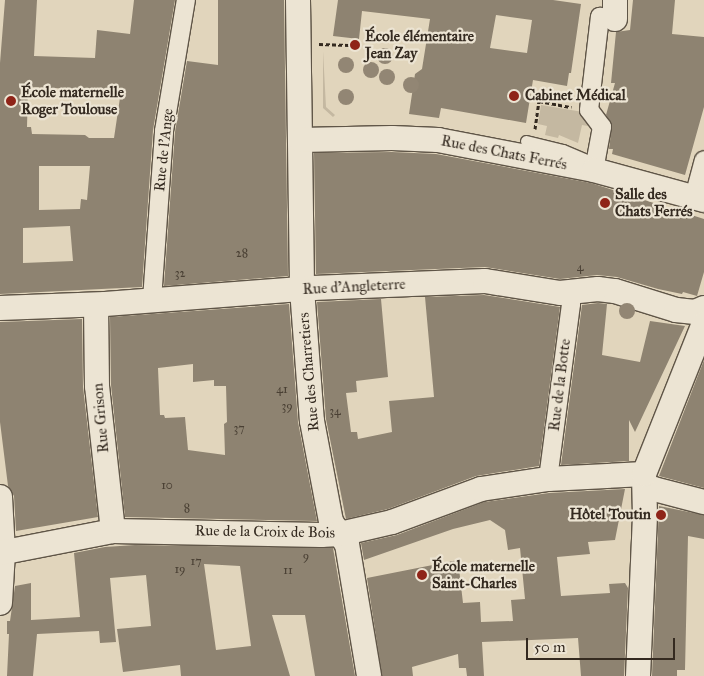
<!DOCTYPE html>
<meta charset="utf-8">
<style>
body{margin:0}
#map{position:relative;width:704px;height:676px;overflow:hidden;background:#e1d5bc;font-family:"IM FELL Great Primer",serif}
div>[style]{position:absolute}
.green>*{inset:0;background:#c4b8a1}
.building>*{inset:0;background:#8e8371}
.path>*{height:3px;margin-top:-1.5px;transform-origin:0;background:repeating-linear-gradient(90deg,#342a20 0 4px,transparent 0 6.5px)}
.roads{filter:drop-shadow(1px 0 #5f5547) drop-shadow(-1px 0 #5f5547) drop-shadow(0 1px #5f5547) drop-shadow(0 -1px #5f5547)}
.service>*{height:11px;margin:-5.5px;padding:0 5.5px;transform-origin:5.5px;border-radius:5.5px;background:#ece4d3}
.pedestrian>*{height:18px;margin:-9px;padding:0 9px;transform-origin:9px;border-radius:9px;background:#ece4d3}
.minor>*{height:24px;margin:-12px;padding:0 12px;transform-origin:12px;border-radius:12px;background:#ece4d3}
.trees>*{width:16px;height:16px;margin:-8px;border-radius:50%;background:#928674}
.dots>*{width:14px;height:14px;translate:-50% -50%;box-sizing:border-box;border:2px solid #ece4d3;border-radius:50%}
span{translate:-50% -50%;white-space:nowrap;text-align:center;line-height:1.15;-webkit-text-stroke:4.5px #ece4d3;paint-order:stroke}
.number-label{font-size:12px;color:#4a4034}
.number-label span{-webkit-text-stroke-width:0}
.poi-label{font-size:15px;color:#342a20;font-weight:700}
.left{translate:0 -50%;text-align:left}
.right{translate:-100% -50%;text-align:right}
.street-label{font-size:15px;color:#342a20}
.scale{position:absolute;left:526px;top:638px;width:149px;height:22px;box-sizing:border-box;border:2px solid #342a20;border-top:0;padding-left:6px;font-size:15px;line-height:18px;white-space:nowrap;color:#342a20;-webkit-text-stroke:4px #ece4d3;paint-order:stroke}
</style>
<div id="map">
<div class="green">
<div style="clip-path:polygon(323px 51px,326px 107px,335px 115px,333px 117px,323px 108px)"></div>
<div style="clip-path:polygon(541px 105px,583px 112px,594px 127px,582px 125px,578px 143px,559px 135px,558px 138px,545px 135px,547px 126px,538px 124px)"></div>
</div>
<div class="building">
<div style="clip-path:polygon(evenodd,5px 0,37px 0,34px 56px,95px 58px,97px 30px,130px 34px,134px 0,175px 0,153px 130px,142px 287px,0 294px,0 63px,5px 0,28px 87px,121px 91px,114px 138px,89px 138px,85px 135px,32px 134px,31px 127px,27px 127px,28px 87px,5px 0,39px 166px,90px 166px,87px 200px,81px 199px,80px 209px,39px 210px,39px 166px,5px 0,70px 226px,73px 261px,23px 263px,23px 228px,70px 226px)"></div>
<div style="clip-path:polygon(218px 0,284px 0,288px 276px,164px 286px,175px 132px,187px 61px,218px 65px)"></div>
<div style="clip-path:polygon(evenodd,338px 0,553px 0,581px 4px,571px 73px,569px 73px,567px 86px,533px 80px,526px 123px,441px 108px,439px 118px,409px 114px,415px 74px,422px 69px,430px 19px,362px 11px,359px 39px,333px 36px,338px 0,496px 15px,532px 20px,527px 53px,490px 48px,496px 15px)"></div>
<div style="clip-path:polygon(633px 0,675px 0,672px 34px,704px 37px,704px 107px,685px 175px,612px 154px,613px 149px,609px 149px,612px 125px,606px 115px,615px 83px,611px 83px,616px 32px,630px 30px)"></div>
<div style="clip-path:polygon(392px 152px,436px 154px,591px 183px,704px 219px,704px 272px,697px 296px,683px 292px,682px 294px,658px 289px,617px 277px,597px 275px,560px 279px,485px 267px,316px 274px,314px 153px)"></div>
<div style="clip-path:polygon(484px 295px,560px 307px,539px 466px,476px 476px,388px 509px,346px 519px,326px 419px,317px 302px,381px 299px,388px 377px,356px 381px,357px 392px,346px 393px,351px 432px,357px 432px,358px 439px,392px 432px,389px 401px,434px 397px,425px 297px)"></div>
<div style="clip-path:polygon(598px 303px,607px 304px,602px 355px,640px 362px,650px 321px,685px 326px,635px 432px,629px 420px,629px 461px,561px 465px,582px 305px)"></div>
<div style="clip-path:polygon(evenodd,289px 304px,298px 422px,317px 521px,125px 517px,111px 385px,110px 317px,289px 304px,193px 364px,193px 382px,214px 380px,214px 386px,226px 386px,227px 422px,224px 424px,225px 455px,188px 450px,185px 417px,165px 418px,164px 415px,160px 415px,158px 368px,193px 364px)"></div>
<div style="clip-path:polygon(82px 319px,83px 387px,98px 517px,16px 531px,14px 496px,8px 486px,0 422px,0 322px)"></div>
<div style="clip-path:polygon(704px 360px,704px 488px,659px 476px)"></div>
<div style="clip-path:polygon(625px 489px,615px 540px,588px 542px,590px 554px,557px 557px,561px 596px,610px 593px,609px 584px,625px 583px,628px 588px,624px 676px,581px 676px,578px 638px,482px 642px,484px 676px,467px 676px,466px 668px,459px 668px,458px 654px,412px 667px,413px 676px,382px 676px,367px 578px,458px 560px,463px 603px,480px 602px,481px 622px,513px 621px,511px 600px,525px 599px,520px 548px,508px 550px,505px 530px,490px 520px,453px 529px,364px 560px,361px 543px,397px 535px,484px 502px,549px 493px)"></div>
<div style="clip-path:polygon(659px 506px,704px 515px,704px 539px,688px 536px,685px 670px,677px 670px,677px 676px,652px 676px)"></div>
<div style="clip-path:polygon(evenodd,135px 545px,333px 548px,355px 676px,315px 676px,305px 615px,272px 615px,290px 676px,181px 676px,180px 665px,123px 672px,117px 629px,151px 626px,146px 575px,110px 578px,116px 642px,100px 643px,99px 631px,37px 634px,33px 676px,7px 676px,9px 634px,7px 634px,7px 621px,10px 621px,15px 586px,31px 583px,31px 620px,80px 617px,74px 553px,105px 547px,135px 545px,204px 564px,240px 566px,251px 646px,216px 650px,204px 564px)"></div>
</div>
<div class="path">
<div style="left:319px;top:44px;width:30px;rotate:2deg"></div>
<div style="left:535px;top:129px;width:28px;rotate:-82deg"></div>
<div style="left:539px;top:101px;width:33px;rotate:11deg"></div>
</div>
<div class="roads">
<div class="service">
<div style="left:526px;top:141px;width:38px;rotate:14deg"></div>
<div style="left:563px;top:150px;width:25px;rotate:23deg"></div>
</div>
<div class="pedestrian">
<div style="left:594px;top:170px;width:44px;rotate:-79.5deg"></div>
<div style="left:602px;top:127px;width:21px;rotate:-127deg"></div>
<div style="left:589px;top:110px;width:94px;rotate:-83.3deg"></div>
<div style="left:600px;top:17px;width:15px;rotate:8deg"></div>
<div style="left:694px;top:197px;width:38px;rotate:-75deg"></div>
<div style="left:152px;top:300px;width:169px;rotate:-85.9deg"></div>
<div style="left:164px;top:131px;width:133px;rotate:-80.5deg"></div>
<div style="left:548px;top:479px;width:177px;rotate:-82.5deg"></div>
<div style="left:571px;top:304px;width:13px;rotate:-108deg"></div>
</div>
<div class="minor">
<div style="left:298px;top:0;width:289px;rotate:89.2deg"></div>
<div style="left:302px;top:289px;width:132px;rotate:85.7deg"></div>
<div style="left:312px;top:421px;width:103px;rotate:79.3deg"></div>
<div style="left:331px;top:522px;width:27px;rotate:54deg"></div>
<div style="left:347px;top:544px;width:134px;rotate:80.5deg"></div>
<div style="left:615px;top:19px;width:19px;rotate:-90deg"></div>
<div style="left:301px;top:140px;width:91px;rotate:-1.3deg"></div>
<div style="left:392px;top:138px;width:46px;rotate:2.5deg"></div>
<div style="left:438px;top:140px;width:159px;rotate:10.9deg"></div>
<div style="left:594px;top:170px;width:114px;rotate:15.3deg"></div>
<div style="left:96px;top:305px;width:81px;rotate:89.3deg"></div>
<div style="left:97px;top:386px;width:146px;rotate:83.7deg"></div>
<div style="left:0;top:308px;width:105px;rotate:-2.2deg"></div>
<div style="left:105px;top:304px;width:209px;rotate:-4.4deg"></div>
<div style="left:313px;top:288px;width:172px;rotate:-2.3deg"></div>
<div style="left:485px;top:281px;width:76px;rotate:9.1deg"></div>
<div style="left:560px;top:293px;width:38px;rotate:-6deg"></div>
<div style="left:598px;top:289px;width:17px;rotate:7deg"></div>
<div style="left:615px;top:291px;width:64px;rotate:17.3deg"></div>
<div style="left:676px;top:310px;width:19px;rotate:6deg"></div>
<div style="left:695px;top:312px;width:10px;rotate:-24deg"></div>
<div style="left:645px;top:489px;width:9px"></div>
<div style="left:654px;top:489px;width:52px;rotate:14.6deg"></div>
<div style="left:0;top:497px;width:55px;rotate:86.9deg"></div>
<div style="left:3px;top:552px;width:51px;rotate:93.4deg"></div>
<div style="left:0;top:553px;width:115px;rotate:-11deg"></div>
<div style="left:113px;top:531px;width:208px;rotate:1.1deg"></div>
<div style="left:321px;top:535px;width:19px;rotate:-3deg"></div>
<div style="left:340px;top:534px;width:53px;rotate:-13deg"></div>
<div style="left:392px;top:522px;width:95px;rotate:-20.3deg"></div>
<div style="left:481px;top:489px;width:68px;rotate:-8.5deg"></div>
<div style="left:548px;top:479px;width:96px;rotate:-3deg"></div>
<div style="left:638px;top:676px;width:160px;rotate:-87.5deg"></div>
<div style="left:645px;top:516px;width:42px;rotate:-91.4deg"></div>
<div style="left:644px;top:474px;width:162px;rotate:-68.3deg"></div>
</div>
</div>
<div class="trees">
<div style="left:385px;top:56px"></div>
<div style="left:346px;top:65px"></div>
<div style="left:371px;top:70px"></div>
<div style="left:387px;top:77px"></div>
<div style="left:411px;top:85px"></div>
<div style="left:346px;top:97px"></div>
<div style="left:627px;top:311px"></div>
</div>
<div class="dots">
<div style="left:355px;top:45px;background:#8f2418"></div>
<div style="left:514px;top:96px;background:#8f2418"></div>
<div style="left:11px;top:101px;background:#8f2418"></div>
<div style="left:605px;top:203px;background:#8f2418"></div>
<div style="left:661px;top:515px;background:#8f2418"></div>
<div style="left:422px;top:575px;background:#8f2418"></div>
</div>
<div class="number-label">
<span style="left:242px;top:254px">28</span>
<span style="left:580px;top:268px">4</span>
<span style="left:180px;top:274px">32</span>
<span style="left:282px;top:390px">41</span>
<span style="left:287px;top:407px">39</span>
<span style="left:335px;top:412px">34</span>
<span style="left:239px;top:429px">37</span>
<span style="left:167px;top:486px">10</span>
<span style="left:187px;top:509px">8</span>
<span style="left:306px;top:557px">9</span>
<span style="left:196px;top:562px">17</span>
<span style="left:180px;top:570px">19</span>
<span style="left:288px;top:571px">11</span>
</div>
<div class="poi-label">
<span class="left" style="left:365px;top:45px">École élémentaire<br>Jean Zay</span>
<span class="left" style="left:21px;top:101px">École maternelle<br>Roger Toulouse</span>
<span class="left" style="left:525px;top:96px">Cabinet Médical</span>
<span class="left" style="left:615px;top:203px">Salle des<br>Chats Ferrés</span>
<span class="right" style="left:651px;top:515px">Hôtel Toutin</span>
<span class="left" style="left:432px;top:575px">École maternelle<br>Saint-Charles</span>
</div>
<div class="street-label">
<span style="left:164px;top:150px;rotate:-84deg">Rue de l'Ange</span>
<span style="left:504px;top:153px;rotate:11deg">Rue des Chats Ferrés</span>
<span style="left:354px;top:287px;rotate:-3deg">Rue d'Angleterre</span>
<span style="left:309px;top:372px;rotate:-95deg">Rue des Charretiers</span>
<span style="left:560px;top:385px;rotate:-83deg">Rue de la Botte</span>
<span style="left:101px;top:418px;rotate:-95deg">Rue Grison</span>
<span style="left:265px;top:532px;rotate:1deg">Rue de la Croix de Bois</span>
</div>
<div class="scale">50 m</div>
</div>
